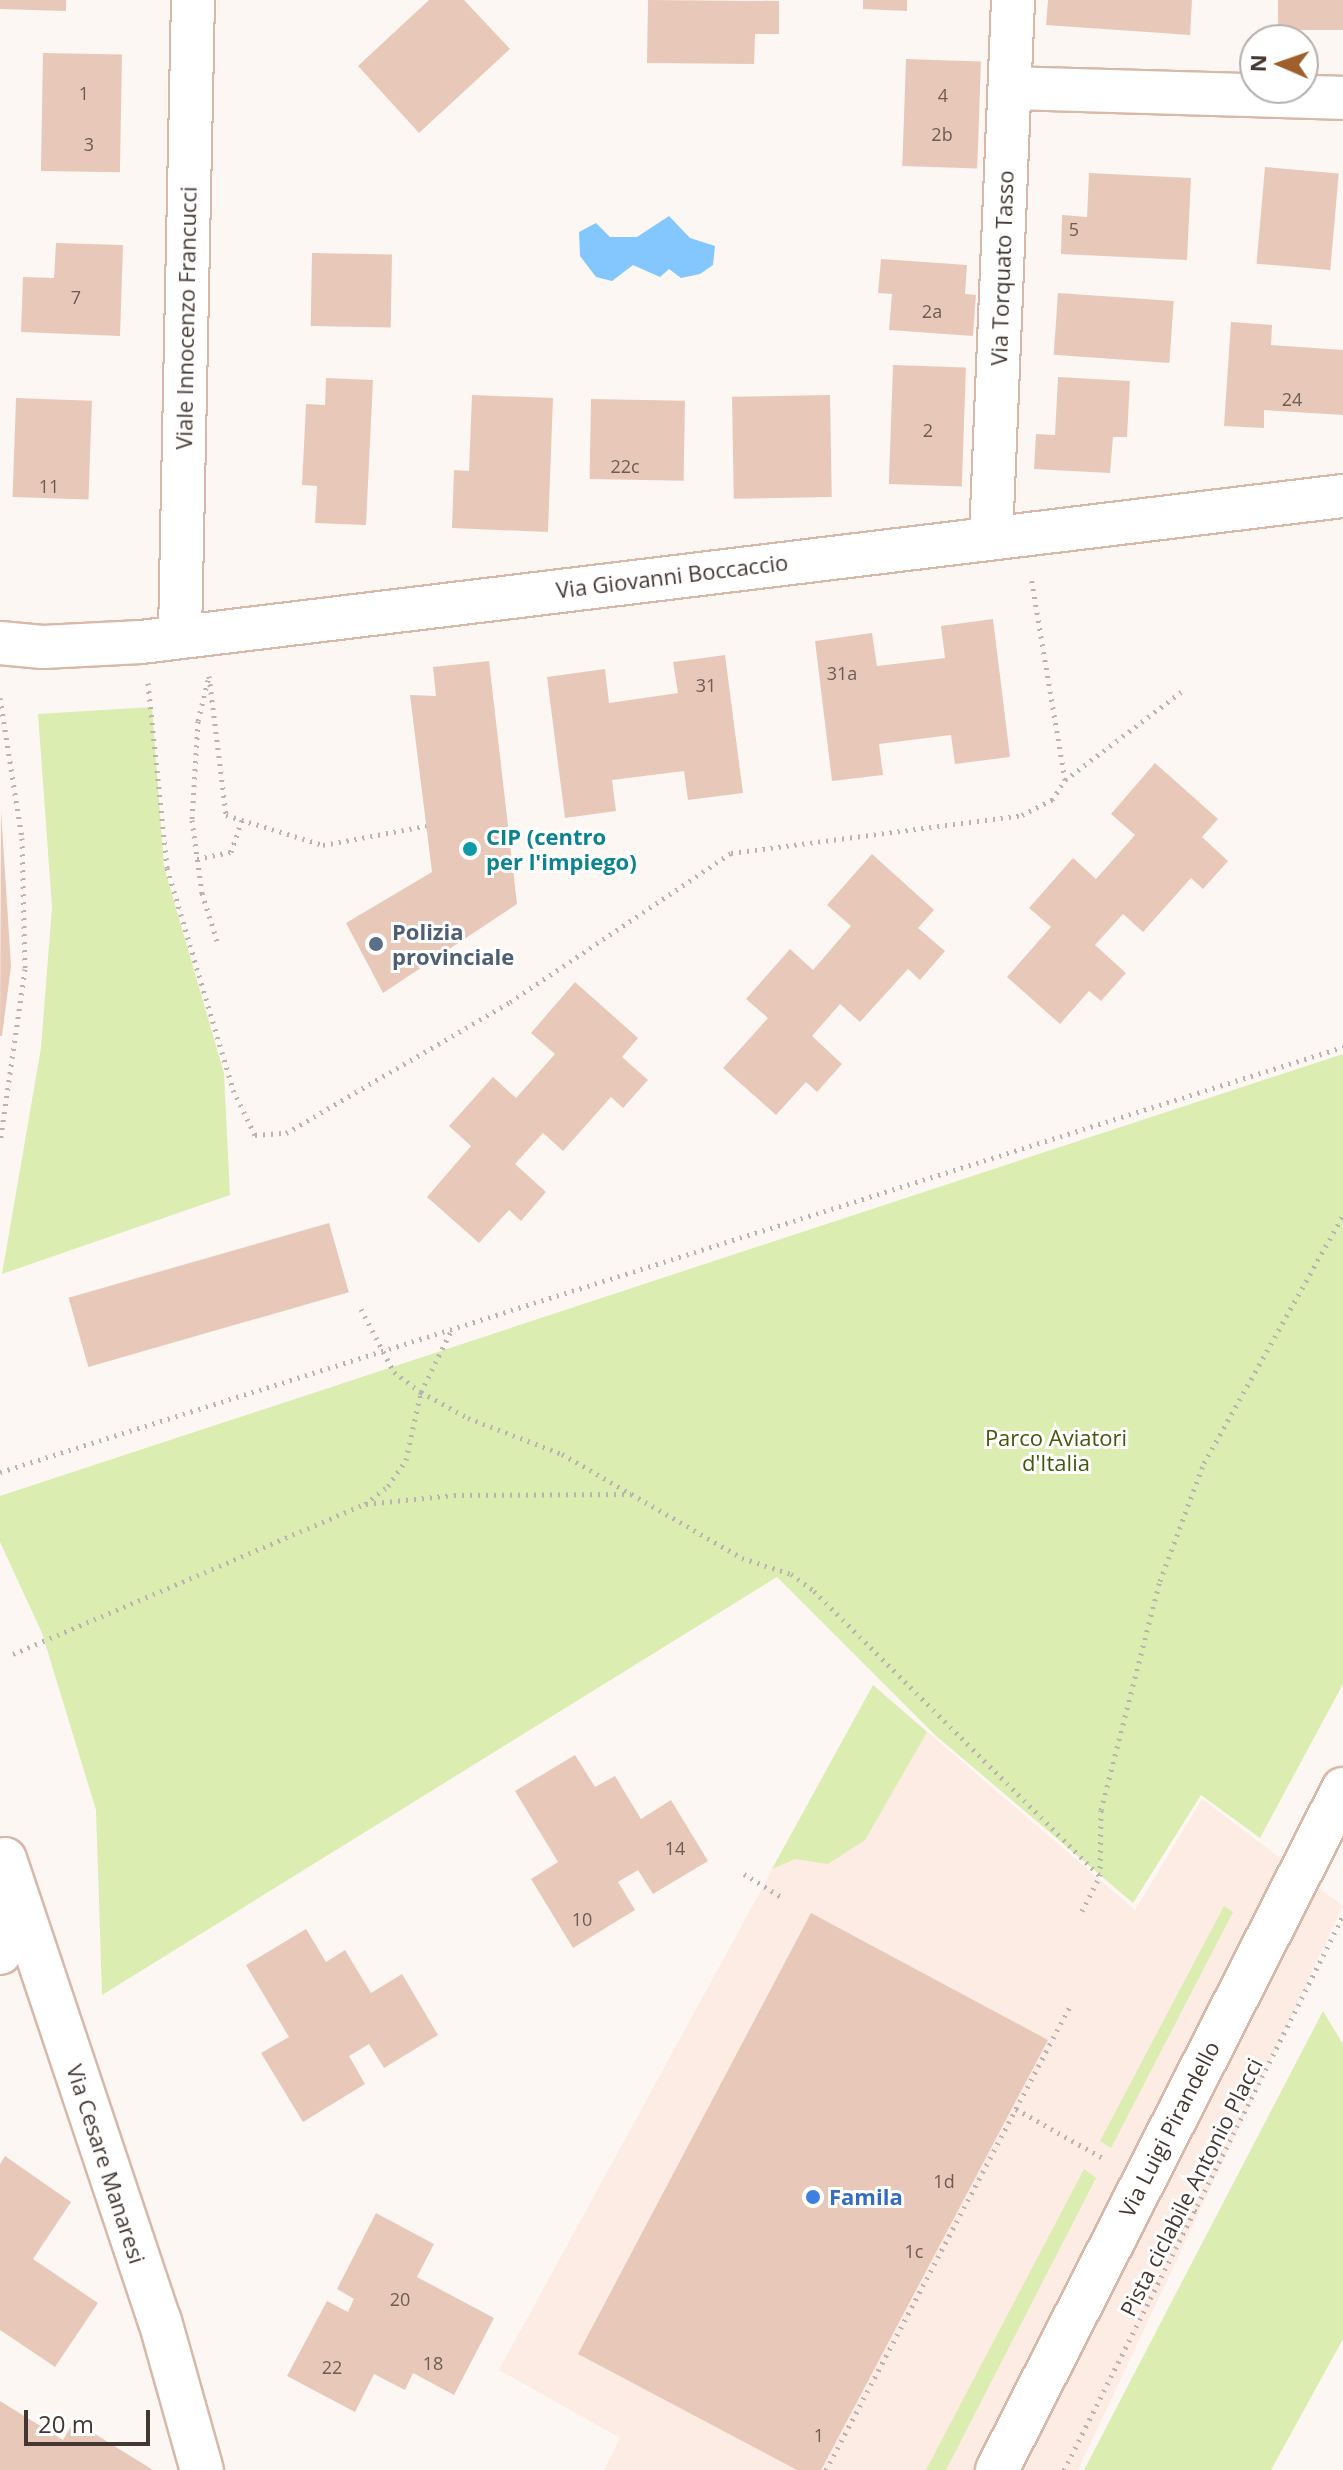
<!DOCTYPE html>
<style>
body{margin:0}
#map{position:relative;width:1343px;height:2470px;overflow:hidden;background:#fdf7f4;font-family:"Open Sans",sans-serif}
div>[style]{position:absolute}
.built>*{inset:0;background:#fcece4}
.green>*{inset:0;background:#dbedb0}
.water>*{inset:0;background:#84c7fe}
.building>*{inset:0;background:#e8c9b9;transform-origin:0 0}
.path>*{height:5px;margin-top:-2.5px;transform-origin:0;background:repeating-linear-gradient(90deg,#bbb3af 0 2px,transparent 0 8px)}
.roads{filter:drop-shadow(2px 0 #d7b8a9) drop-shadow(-2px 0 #d7b8a9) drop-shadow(0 2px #d7b8a9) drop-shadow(0 -2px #d7b8a9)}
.minor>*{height:42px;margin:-21px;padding:0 21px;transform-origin:21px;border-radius:21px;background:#fff}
.dots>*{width:22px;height:22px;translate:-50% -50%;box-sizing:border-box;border:4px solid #fff;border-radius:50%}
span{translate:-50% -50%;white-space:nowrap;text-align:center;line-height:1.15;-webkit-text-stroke:6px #fff;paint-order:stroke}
.number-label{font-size:18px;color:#6c5c53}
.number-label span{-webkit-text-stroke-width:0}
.street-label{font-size:22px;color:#433731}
.culture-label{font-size:22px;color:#0d838f;font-weight:700}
.left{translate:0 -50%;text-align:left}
.service-label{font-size:22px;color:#4e5e75;font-weight:700}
.park-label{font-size:22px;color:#46560c}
.shop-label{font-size:22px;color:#366cbe;font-weight:700}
.north{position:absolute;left:1239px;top:24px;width:80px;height:80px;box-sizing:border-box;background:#fff;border:2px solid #b4afad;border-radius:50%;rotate:272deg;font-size:22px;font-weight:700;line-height:32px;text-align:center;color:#433731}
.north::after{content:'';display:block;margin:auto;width:28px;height:36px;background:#a05e2b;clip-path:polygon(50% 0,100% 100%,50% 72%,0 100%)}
.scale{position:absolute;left:24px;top:2410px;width:126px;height:36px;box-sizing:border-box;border:4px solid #433731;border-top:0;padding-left:10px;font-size:24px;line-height:28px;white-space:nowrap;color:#433731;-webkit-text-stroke:6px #fff;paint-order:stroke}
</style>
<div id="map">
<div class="built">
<div style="clip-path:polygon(873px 1685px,1135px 1910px,1202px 1799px,1343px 1906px,1078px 2470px,604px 2470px,620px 2438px,499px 2370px)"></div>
</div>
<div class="green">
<div style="clip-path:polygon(152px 707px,164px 867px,224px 1073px,230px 1195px,2px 1274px,41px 1048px,52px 907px,38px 714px)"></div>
<div style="clip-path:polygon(1343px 1054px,1343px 1684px,1260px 1838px,1201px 1795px,1133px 1903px,935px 1735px,777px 1577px,102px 1995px,96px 1810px,42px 1633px,0 1542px,0 1496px)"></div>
<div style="clip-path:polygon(873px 1685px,927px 1732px,865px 1840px,828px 1864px,795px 1859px,772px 1869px)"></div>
<div style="clip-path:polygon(1224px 1906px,1233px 1912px,1111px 2148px,1100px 2141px)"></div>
<div style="clip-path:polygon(1323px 2011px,1343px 2044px,1343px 2339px,1271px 2470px,1084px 2470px)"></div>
<div style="clip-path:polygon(1084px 2169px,1096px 2178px,946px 2470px,926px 2470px)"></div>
</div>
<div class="water">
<div style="clip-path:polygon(669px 216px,690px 238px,715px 246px,713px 265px,700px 274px,681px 278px,669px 269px,660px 277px,633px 265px,612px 281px,596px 277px,580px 256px,579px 232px,596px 223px,610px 237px,637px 237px)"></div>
</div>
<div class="building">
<div style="clip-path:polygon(0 0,66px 0,66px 11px,0 9px)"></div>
<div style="clip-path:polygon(429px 0,464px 0,510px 49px,419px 133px,358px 66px)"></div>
<div style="clip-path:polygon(648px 0,779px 1px,779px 34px,755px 34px,754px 64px,647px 63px)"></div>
<div style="clip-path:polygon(863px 0,907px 0,907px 11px,863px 9px)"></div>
<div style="clip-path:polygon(1048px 0,1192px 0,1190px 35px,1046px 25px)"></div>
<div style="left:1278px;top:0;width:65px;height:30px"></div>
<div style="left:43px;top:53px;width:79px;height:118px;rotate:1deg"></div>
<div style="left:906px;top:59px;width:75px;height:107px;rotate:2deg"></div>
<div style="left:1265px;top:167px;width:74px;height:97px;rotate:5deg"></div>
<div style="clip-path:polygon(1089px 173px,1191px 178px,1187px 260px,1061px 254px,1062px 215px,1087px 217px)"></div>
<div style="clip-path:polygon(56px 243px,123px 245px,120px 336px,21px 332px,23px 277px,54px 278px)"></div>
<div style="left:312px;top:253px;width:80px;height:73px;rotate:1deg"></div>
<div style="clip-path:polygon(881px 259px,967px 265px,965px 294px,976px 295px,973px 336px,889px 330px,892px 294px,878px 293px)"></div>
<div style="left:1058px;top:293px;width:116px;height:62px;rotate:4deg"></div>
<div style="clip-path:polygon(1231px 322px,1272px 325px,1271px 345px,1343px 350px,1343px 415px,1264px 410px,1264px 428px,1224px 426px)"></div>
<div style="left:893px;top:365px;width:73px;height:119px;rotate:2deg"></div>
<div style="clip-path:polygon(1058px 377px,1130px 381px,1127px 437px,1113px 437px,1110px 473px,1034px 469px,1036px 434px,1055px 435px)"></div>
<div style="clip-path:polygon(326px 378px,373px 380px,366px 525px,315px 523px,317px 486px,302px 485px,306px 404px,325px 405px)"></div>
<div style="clip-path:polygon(472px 395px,553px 398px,548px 532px,452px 528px,454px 470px,469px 471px)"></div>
<div style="left:830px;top:395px;width:102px;height:98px;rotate:89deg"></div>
<div style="left:16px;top:398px;width:76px;height:99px;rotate:2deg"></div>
<div style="left:591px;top:399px;width:94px;height:80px;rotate:1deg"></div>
<div style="clip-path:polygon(993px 619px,1010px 757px,955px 764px,951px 735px,879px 744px,883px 775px,832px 781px,815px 641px,872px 633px,877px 666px,945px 658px,941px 626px)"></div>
<div style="clip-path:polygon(725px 655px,743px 793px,688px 800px,684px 771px,612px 780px,616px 811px,565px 818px,547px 677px,605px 669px,609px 703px,678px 693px,673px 662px)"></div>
<div style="clip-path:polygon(489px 661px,517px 904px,383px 993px,346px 923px,432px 872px,410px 695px,436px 696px,433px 667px)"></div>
<div style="clip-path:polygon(1155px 763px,1218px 819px,1202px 837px,1228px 861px,1203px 889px,1191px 878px,1143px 932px,1123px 914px,1095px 945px,1126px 973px,1101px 1001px,1089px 991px,1060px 1024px,1007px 977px,1051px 927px,1029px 908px,1073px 858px,1096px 879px,1135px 835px,1111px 814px)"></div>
<div style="clip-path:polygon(1px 810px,11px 966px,2px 1036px,0 1036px)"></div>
<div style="clip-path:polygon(872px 854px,934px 910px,918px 928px,945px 951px,920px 980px,908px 969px,860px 1022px,840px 1004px,812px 1036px,842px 1064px,817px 1092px,806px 1082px,776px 1115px,723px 1068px,768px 1018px,746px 999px,790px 949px,813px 970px,851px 926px,827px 905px)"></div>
<div style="clip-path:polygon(575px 982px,638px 1038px,622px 1057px,648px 1080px,623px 1108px,611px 1097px,563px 1151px,543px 1133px,515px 1164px,546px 1192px,521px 1221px,509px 1210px,479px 1243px,427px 1197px,471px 1146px,449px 1126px,493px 1077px,516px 1098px,555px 1054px,531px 1033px)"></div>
<div style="left:329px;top:1223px;width:72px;height:271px;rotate:74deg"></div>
<div style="clip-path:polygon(575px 1755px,595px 1787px,615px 1776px,641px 1819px,671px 1800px,708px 1861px,653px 1894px,638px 1870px,618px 1882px,635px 1910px,573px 1948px,531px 1879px,558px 1862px,515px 1791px)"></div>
<div style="clip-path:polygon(811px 1913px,1048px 2040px,821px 2470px,797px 2470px,578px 2354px)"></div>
<div style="clip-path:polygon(306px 1929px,326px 1962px,345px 1950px,371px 1993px,402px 1974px,438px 2035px,384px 2068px,369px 2044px,349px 2056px,365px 2084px,303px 2122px,261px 2053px,289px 2037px,246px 1965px)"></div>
<div style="clip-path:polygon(5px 2156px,71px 2202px,33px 2259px,98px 2303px,55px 2367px,0 2330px,0 2164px)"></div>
<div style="clip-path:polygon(376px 2213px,434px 2244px,417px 2277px,494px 2318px,454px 2395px,413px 2373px,405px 2390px,374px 2374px,355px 2412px,287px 2376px,327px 2301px,348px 2312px,354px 2299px,337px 2289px)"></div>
<div style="clip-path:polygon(0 2401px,63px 2440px,74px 2421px,153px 2470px,0 2470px)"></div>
</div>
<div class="path">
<div style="left:209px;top:676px;width:140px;rotate:83deg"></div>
<div style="left:226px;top:815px;width:102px;rotate:17.2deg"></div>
<div style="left:323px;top:845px;width:105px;rotate:-10.5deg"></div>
<div style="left:208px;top:680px;width:42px;rotate:103.7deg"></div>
<div style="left:198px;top:721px;width:99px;rotate:93.5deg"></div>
<div style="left:192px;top:820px;width:74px;rotate:82.2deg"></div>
<div style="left:202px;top:893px;width:50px;rotate:72.6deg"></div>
<div style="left:148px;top:683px;width:186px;rotate:84.1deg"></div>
<div style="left:167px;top:868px;width:232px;rotate:73.4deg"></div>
<div style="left:233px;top:1090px;width:50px;rotate:63.9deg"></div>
<div style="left:255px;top:1135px;width:31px;rotate:-4deg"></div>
<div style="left:286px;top:1133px;width:259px;rotate:-30.3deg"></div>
<div style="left:510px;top:1002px;width:267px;rotate:-34deg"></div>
<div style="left:731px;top:853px;width:293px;rotate:-7.4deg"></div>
<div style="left:1022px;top:815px;width:34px;rotate:-27deg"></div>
<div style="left:1052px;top:800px;width:24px;rotate:-57deg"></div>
<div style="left:1065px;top:780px;width:207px;rotate:-99.5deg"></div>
<div style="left:0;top:698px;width:142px;rotate:81.1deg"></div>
<div style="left:22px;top:838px;width:131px;rotate:88.7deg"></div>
<div style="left:25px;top:969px;width:175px;rotate:98.2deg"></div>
<div style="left:1065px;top:780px;width:146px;rotate:-37.2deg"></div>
<div style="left:197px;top:859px;width:35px;rotate:-12deg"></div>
<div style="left:231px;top:852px;width:34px;rotate:-71deg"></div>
<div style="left:361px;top:1309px;width:71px;rotate:62.4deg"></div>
<div style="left:394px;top:1372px;width:34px;rotate:37deg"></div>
<div style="left:421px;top:1392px;width:54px;rotate:29deg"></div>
<div style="left:468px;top:1418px;width:101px;rotate:21deg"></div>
<div style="left:562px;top:1454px;width:208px;rotate:30deg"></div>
<div style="left:742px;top:1558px;width:52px;rotate:18.1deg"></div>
<div style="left:791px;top:1574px;width:29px;rotate:36deg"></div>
<div style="left:814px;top:1591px;width:404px;rotate:44.9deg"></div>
<div style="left:0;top:1472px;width:1409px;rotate:-17.56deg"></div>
<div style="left:366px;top:1504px;width:88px;rotate:-5.8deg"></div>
<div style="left:454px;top:1495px;width:177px;rotate:-0.3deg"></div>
<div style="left:13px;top:1654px;width:383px;rotate:-23.1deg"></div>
<div style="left:365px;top:1504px;width:29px;rotate:-38deg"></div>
<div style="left:388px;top:1486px;width:32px;rotate:-55deg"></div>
<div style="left:406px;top:1460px;width:70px;rotate:-77.6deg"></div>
<div style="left:421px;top:1392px;width:70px;rotate:-63.8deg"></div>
<div style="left:744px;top:1874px;width:46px;rotate:31.6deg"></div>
<div style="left:1082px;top:1911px;width:39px;rotate:-63deg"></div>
<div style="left:1100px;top:1876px;width:66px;rotate:-89.1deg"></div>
<div style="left:1101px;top:1810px;width:236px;rotate:-75.6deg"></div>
<div style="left:1160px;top:1581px;width:126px;rotate:-69.6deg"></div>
<div style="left:1204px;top:1463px;width:284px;rotate:-60.7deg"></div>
<div style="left:1016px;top:2109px;width:103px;rotate:29.5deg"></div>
<div style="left:1181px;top:2202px;width:19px;rotate:32deg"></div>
<div style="left:826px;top:2470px;width:524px;rotate:-62.26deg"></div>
<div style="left:1064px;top:2470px;width:620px;rotate:-63.27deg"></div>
</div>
<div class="roads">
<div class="minor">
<div style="left:1010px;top:88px;width:333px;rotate:1.7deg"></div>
<div style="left:991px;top:537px;width:537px;rotate:-87.65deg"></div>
<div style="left:180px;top:635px;width:635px;rotate:-88.83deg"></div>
<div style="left:0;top:643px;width:43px;rotate:5.3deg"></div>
<div style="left:43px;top:647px;width:98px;rotate:-2.9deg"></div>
<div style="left:141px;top:642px;width:1211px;rotate:-6.93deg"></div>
<div style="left:5px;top:1859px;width:487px;rotate:71.5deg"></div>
<div style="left:160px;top:2321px;width:155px;rotate:74.3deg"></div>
<div style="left:0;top:1953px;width:67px;rotate:-86.6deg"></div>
<div style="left:997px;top:2470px;width:764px;rotate:-63.07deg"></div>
</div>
</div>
<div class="dots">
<div style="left:470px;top:849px;background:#0f9aa8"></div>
<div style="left:376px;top:944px;background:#5c6f8a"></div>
<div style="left:813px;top:2197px;background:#3f7fe0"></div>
</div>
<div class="number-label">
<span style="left:84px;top:93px">1</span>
<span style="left:943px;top:95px">4</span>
<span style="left:942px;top:134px">2b</span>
<span style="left:89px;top:144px">3</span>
<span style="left:1074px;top:229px">5</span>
<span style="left:76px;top:297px">7</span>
<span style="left:932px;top:311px">2a</span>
<span style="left:1292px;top:399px">24</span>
<span style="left:928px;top:430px">2</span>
<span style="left:625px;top:466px">22c</span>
<span style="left:49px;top:486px">11</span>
<span style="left:842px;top:673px">31a</span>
<span style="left:706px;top:685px">31</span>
<span style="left:675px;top:1848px">14</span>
<span style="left:582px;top:1919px">10</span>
<span style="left:944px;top:2181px">1d</span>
<span style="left:914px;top:2251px">1c</span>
<span style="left:400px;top:2299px">20</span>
<span style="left:433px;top:2363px">18</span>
<span style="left:332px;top:2367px">22</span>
<span style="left:819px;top:2435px">1</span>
</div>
<div class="street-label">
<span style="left:1002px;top:268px;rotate:-88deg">Via Torquato Tasso</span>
<span style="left:186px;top:318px;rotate:-89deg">Viale Innocenzo Francucci</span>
<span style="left:672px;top:576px;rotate:-7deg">Via Giovanni Boccaccio</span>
<span style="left:1169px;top:2129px;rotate:-63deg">Via Luigi Pirandello</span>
<span style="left:106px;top:2164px;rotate:72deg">Via Cesare Manaresi</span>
<span style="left:1191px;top:2187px;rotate:-63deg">Pista ciclabile Antonio Placci</span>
</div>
<div class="culture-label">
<span class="left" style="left:486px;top:849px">CIP (centro<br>per l'impiego)</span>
</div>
<div class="service-label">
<span class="left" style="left:392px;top:944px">Polizia<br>provinciale</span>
</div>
<div class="park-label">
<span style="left:1056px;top:1450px">Parco Aviatori<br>d'Italia</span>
</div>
<div class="shop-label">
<span class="left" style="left:829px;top:2197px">Famila</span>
</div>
<div class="north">N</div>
<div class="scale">20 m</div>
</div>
